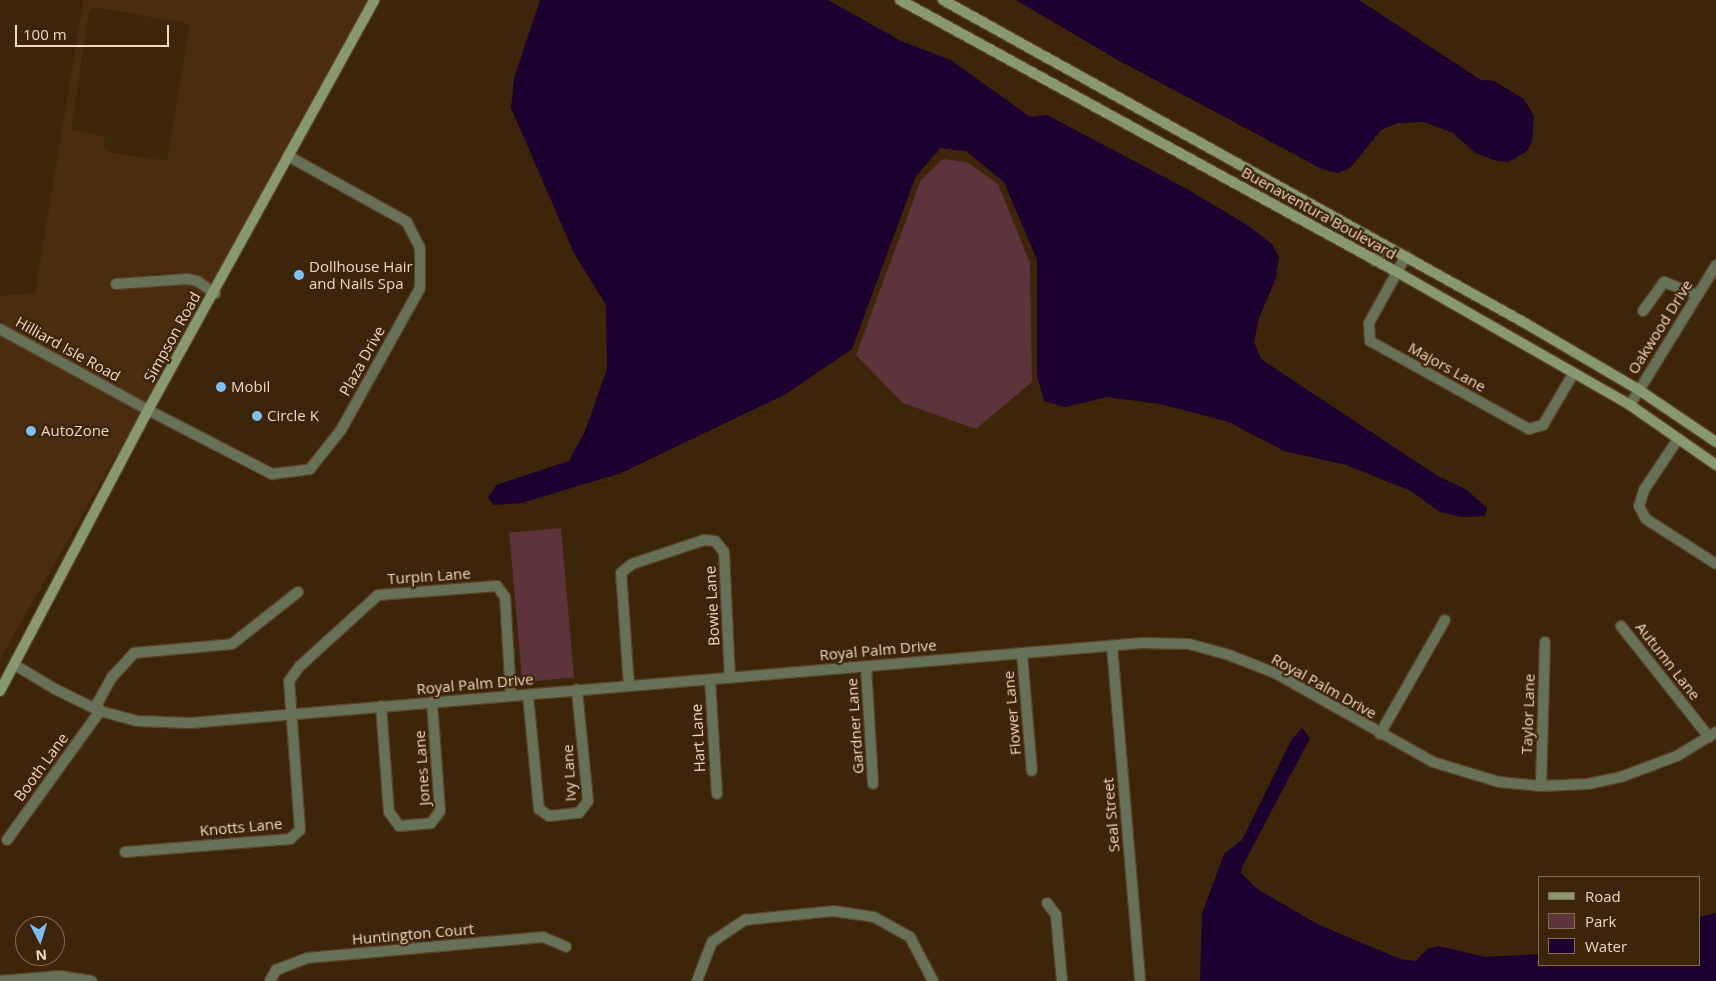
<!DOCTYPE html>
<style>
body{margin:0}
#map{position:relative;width:1716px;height:981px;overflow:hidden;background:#3d2509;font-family:"Open Sans",sans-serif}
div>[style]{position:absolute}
.built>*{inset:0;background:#492d0e}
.green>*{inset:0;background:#5d333c;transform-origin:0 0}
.water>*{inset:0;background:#1c0030}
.roads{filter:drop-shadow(1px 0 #5a4226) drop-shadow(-1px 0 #5a4226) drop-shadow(0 1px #5a4226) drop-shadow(0 -1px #5a4226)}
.minor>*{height:10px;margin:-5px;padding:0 5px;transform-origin:5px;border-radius:5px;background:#667157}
.tertiary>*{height:10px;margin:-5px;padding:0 5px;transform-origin:5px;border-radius:5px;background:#667157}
.secondary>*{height:10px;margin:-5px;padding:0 5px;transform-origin:5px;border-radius:5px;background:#889870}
.dots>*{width:14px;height:14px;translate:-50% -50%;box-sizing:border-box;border:2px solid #3d2509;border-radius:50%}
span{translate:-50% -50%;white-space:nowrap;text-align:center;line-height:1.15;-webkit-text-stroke:4.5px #3d2509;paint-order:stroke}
.street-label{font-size:15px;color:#f2d8be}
.poi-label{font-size:15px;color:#f2d8be}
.left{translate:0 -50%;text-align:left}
.legend{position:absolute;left:1538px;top:876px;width:162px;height:90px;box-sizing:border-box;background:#3d2509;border:1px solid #856d51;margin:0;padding:6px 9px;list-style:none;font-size:15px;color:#f2d8be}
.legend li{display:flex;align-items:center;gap:10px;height:25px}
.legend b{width:25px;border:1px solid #856d51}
.north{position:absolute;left:15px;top:916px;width:50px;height:50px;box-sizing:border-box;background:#3d2509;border:1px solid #856d51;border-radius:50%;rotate:175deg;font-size:14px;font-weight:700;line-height:20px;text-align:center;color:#f2d8be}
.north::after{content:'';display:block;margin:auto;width:18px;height:22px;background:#7bbef8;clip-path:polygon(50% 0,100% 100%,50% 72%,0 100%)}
.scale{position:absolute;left:15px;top:25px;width:154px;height:22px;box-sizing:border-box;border:2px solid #f2d8be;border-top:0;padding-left:6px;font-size:15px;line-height:18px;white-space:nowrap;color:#f2d8be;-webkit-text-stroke:4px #3d2509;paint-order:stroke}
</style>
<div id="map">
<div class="built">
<div style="clip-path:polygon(evenodd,84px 0,367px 0,211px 284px,198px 275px,176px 272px,111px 279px,112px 291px,176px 284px,195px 287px,206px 294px,146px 402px,0 322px,0 296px,35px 293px,84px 0,94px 7px,190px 24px,167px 161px,108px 152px,104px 148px,105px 137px,71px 129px,89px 11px,94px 7px)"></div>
<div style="clip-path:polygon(0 335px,141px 412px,0 659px)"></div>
</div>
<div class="green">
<div style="clip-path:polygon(943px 159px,967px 162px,998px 184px,1030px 263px,1032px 382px,976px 429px,903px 403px,856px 355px,921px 180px)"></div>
<div style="left:561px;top:528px;width:150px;height:52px;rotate:85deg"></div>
</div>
<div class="water">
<div style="clip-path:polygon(540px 0,828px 0,901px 41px,951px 60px,1030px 117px,1047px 115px,1185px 188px,1247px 225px,1272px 244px,1279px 257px,1276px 278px,1259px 318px,1254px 342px,1261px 359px,1436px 475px,1467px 490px,1487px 508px,1485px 516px,1463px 517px,1440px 512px,1411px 491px,1346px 465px,1284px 451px,1229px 422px,1160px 404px,1107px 397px,1065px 407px,1044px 401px,1037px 376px,1037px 260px,1004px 182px,966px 151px,940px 148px,915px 178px,852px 349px,786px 394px,621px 473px,522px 503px,494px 505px,488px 498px,496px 485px,569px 461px,585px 431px,607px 369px,606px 305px,574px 253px,511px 108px,514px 78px)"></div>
<div style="clip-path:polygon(1016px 0,1359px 0,1481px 80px,1494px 81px,1524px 99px,1534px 116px,1532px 142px,1526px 152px,1508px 162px,1497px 161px,1475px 153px,1453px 133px,1424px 122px,1397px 123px,1381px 130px,1350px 168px,1338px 173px,1322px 169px,1116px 59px)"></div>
<div style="clip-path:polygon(1302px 728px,1310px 738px,1242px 867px,1241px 873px,1257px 889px,1317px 924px,1400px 959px,1416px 961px,1427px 949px,1438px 946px,1486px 957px,1540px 954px,1540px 965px,1700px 965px,1700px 917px,1716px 913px,1716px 981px,1200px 981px,1202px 914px,1224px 854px,1242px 840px,1292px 739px)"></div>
</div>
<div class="roads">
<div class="minor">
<div style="left:1406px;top:256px;width:77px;rotate:118.9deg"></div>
<div style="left:1369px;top:323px;width:18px;rotate:87deg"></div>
<div style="left:1370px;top:341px;width:182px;rotate:29deg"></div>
<div style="left:1529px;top:429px;width:15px;rotate:-16deg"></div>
<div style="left:1543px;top:425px;width:59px;rotate:-59.5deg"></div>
<div style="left:1375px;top:261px;width:19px;rotate:-62deg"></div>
<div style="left:116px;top:284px;width:71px;rotate:-4deg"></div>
<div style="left:187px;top:279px;width:10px;rotate:11deg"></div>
<div style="left:197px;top:281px;width:22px;rotate:34deg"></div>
<div style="left:1643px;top:311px;width:36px;rotate:-54deg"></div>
<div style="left:1664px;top:282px;width:36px;rotate:21deg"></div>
<div style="left:148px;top:410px;width:140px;rotate:27.3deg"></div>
<div style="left:272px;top:474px;width:38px;rotate:-7deg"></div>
<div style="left:310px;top:469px;width:50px;rotate:-51.5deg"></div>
<div style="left:341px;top:430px;width:162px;rotate:-60.9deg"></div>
<div style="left:420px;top:288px;width:40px;rotate:-90deg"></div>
<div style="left:420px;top:248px;width:29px;rotate:-117deg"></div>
<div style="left:407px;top:222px;width:136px;rotate:-151deg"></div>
<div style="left:1678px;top:439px;width:61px;rotate:123.7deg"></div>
<div style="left:1644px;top:490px;width:17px;rotate:107deg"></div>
<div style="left:1639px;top:506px;width:15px;rotate:62deg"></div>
<div style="left:1646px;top:519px;width:83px;rotate:32.7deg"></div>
<div style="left:1621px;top:626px;width:142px;rotate:51.6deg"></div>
<div style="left:1112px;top:646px;width:336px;rotate:85.2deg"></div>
<div style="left:1022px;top:653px;width:118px;rotate:85.2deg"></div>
<div style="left:866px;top:666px;width:118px;rotate:86.6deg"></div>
<div style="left:710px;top:680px;width:114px;rotate:86.5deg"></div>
<div style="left:629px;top:686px;width:113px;rotate:-94deg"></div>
<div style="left:621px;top:573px;width:14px;rotate:-39deg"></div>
<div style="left:632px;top:564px;width:76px;rotate:-18.4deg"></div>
<div style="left:704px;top:540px;width:11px;rotate:5deg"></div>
<div style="left:715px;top:541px;width:14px;rotate:51deg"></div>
<div style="left:724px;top:552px;width:126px;rotate:87.3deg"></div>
<div style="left:528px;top:695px;width:115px;rotate:84.5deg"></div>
<div style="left:539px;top:809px;width:12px;rotate:35deg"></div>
<div style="left:549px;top:816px;width:30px;rotate:-6deg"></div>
<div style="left:579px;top:813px;width:15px;rotate:-53deg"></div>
<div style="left:588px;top:801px;width:112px;rotate:-95.7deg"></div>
<div style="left:381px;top:706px;width:106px;rotate:85.7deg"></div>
<div style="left:389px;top:812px;width:17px;rotate:54deg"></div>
<div style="left:399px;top:826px;width:32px;rotate:-5deg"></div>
<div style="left:431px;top:823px;width:15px;rotate:-53deg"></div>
<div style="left:440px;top:811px;width:109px;rotate:-94.2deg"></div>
<div style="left:1380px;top:734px;width:131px;rotate:-60.3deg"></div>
<div style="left:1541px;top:786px;width:144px;rotate:-88.4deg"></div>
<div style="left:7px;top:840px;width:159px;rotate:-54.2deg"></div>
<div style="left:100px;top:711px;width:8px;rotate:-113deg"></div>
<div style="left:97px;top:704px;width:31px;rotate:-61deg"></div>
<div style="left:112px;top:677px;width:33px;rotate:-47deg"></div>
<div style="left:134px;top:653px;width:98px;rotate:-5.2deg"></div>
<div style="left:232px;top:644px;width:84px;rotate:-38.2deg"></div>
<div style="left:125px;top:852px;width:166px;rotate:-4.5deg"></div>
<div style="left:290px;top:839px;width:13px;rotate:-42deg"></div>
<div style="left:300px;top:830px;width:149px;rotate:-94.2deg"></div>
<div style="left:289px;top:681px;width:19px;rotate:-54deg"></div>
<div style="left:300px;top:666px;width:105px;rotate:-42.3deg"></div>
<div style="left:378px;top:595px;width:119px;rotate:-4.3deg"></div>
<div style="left:497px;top:586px;width:14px;rotate:54deg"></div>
<div style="left:505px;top:597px;width:99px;rotate:86.5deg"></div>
<div style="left:1047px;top:903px;width:15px;rotate:53deg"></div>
<div style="left:1056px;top:915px;width:66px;rotate:84.8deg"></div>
<div style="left:0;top:981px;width:60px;rotate:-4.8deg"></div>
<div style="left:60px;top:976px;width:32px;rotate:9deg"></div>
<div style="left:270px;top:981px;width:13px;rotate:-61deg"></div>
<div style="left:276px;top:970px;width:33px;rotate:-21deg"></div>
<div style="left:307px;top:958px;width:237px;rotate:-5.1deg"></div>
<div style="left:543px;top:937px;width:25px;rotate:23deg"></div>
<div style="left:697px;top:981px;width:42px;rotate:-69deg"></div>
<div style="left:712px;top:942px;width:40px;rotate:-34deg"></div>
<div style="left:745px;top:920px;width:88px;rotate:-5.8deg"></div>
<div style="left:833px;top:911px;width:41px;rotate:8.3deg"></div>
<div style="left:874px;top:917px;width:41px;rotate:29.1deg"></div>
<div style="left:910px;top:937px;width:50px;rotate:62.4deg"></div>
</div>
<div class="tertiary">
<div style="left:0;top:329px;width:169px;rotate:28.7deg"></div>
<div style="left:1630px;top:405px;width:164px;rotate:-58.4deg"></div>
<div style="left:15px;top:665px;width:47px;rotate:31deg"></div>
<div style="left:55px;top:689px;width:50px;rotate:26.1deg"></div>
<div style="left:100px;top:711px;width:39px;rotate:15deg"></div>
<div style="left:138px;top:721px;width:52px;rotate:2.2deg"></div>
<div style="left:190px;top:723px;width:956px;rotate:-4.8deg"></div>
<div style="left:1143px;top:643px;width:46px;rotate:1.2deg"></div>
<div style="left:1189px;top:644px;width:41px;rotate:15.4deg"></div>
<div style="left:1229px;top:655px;width:49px;rotate:21.4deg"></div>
<div style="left:1275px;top:673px;width:181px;rotate:29.4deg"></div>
<div style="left:1433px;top:762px;width:69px;rotate:16.9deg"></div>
<div style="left:1499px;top:782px;width:42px;rotate:5.4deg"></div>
<div style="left:1541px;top:786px;width:47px;rotate:-2.4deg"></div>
<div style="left:1588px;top:784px;width:34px;rotate:-12deg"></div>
<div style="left:1621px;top:777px;width:60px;rotate:-20.6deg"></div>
<div style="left:1677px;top:756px;width:46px;rotate:-31.6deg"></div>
</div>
<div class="secondary">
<div style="left:900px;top:0;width:567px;rotate:28.69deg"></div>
<div style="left:1397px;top:272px;width:268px;rotate:29.7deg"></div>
<div style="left:1630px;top:405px;width:105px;rotate:34.9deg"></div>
<div style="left:943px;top:0;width:666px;rotate:29.03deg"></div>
<div style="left:1525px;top:323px;width:132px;rotate:30.4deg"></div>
<div style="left:1639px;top:390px;width:93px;rotate:34deg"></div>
<div style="left:0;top:691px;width:318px;rotate:-62.2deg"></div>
<div style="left:148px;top:410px;width:468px;rotate:-61.1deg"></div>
</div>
</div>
<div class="dots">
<div style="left:299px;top:275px;background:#7bbef8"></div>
<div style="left:221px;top:387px;background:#7bbef8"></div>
<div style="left:257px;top:416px;background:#7bbef8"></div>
<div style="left:31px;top:431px;background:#7bbef8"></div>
</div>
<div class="street-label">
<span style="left:1319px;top:213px;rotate:29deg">Buenaventura Boulevard</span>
<span style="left:1660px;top:327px;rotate:-58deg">Oakwood Drive</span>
<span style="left:172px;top:337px;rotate:-61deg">Simpson Road</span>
<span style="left:68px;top:349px;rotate:29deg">Hilliard Isle Road</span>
<span style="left:362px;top:361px;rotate:-61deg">Plaza Drive</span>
<span style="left:1447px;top:367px;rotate:29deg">Majors Lane</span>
<span style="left:429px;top:576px;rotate:-4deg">Turpin Lane</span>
<span style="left:712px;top:606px;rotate:-93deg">Bowie Lane</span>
<span style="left:878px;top:650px;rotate:-5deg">Royal Palm Drive</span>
<span style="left:1668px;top:661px;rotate:52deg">Autumn Lane</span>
<span style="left:475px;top:684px;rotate:-5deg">Royal Palm Drive</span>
<span style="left:1324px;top:686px;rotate:29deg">Royal Palm Drive</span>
<span style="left:1012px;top:713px;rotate:-95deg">Flower Lane</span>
<span style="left:1528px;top:714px;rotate:-88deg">Taylor Lane</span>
<span style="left:855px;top:726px;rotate:-94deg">Gardner Lane</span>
<span style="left:698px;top:738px;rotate:-93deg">Hart Lane</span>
<span style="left:41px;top:767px;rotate:-54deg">Booth Lane</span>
<span style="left:422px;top:768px;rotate:-94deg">Jones Lane</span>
<span style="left:569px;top:773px;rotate:-93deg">Ivy Lane</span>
<span style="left:1111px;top:815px;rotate:-95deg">Seal Street</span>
<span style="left:241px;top:827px;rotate:-5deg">Knotts Lane</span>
<span style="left:413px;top:934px;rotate:-5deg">Huntington Court</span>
</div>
<div class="poi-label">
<span class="left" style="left:309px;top:275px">Dollhouse Hair<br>and Nails Spa</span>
<span class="left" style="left:231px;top:387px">Mobil</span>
<span class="left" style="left:267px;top:416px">Circle K</span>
<span class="left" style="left:41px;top:431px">AutoZone</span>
</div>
<ul class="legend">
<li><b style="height:6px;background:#889870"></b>Road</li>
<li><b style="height:14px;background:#5d333c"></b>Park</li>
<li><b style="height:14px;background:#1c0030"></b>Water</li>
</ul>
<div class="north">N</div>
<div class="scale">100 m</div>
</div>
